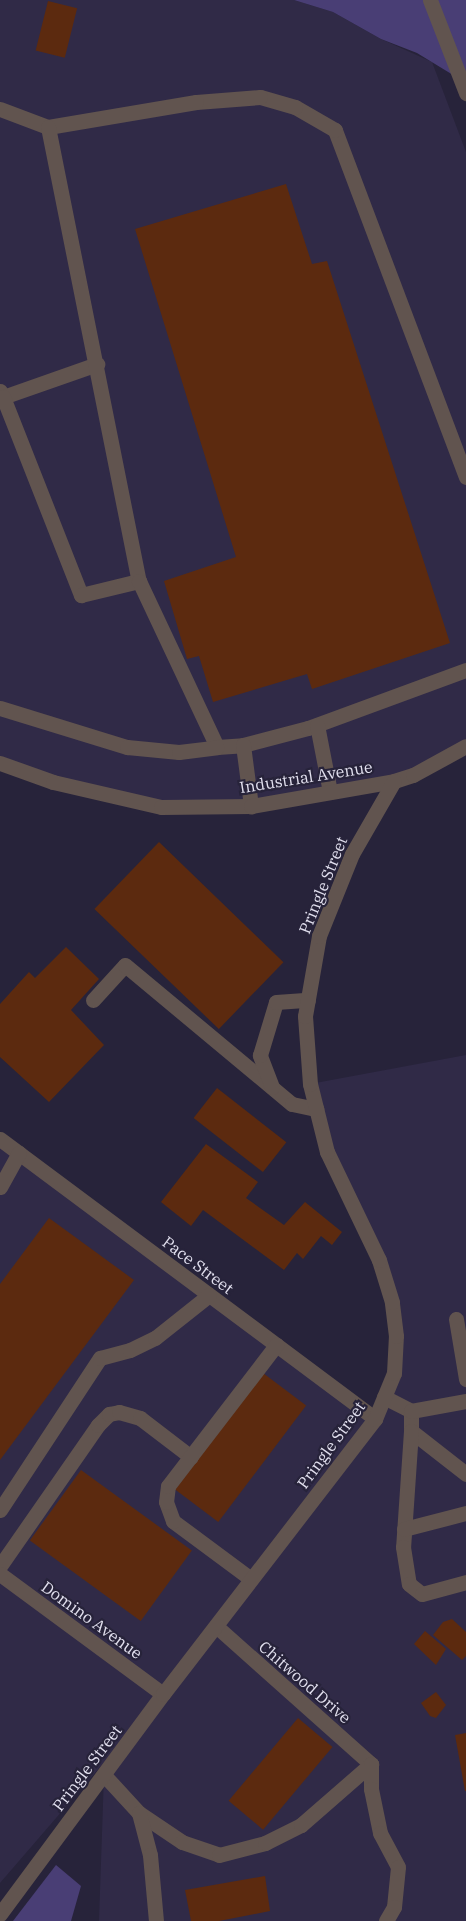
<!DOCTYPE html>
<style>
body{margin:0}
#map{position:relative;width:466px;height:1921px;overflow:hidden;background:#27233a;font-family:"IBM Plex Serif",serif}
div>[style]{position:absolute}
.built>*{inset:0;background:#302a47}
.green>*{inset:0;background:#493e75}
.building>*{inset:0;background:#5c2a0f;transform-origin:0 0}
.minor>*{height:15px;margin:-7.5px;padding:0 7.5px;transform-origin:7.5px;border-radius:7.5px;background:#61544f}
span{translate:-50% -50%;white-space:nowrap;text-align:center;line-height:1.15;-webkit-text-stroke:4.5px #27233a;paint-order:stroke}
.street-label{font-size:16px;color:#e2e0ef}
</style>
<div id="map">
<div class="built">
<div style="clip-path:polygon(0 0,294px 0,333px 12px,381px 39px,432px 62px,466px 152px,466px 746px,413px 775px,330px 792px,161px 807px,0 763px)"></div>
<div style="clip-path:polygon(466px 1055px,466px 1921px,99px 1921px,104px 1775px,157px 1701px,0 1883px,0 1139px,375px 1419px,394px 1373px,392px 1302px,327px 1152px,310px 1084px)"></div>
</div>
<div class="green">
<div style="clip-path:polygon(294px 0,466px 0,466px 78px,458px 78px,417px 53px,381px 39px,333px 12px)"></div>
<div style="clip-path:polygon(56px 1865px,81px 1886px,71px 1921px,13px 1921px)"></div>
</div>
<div class="building">
<div style="left:48px;top:1px;width:30px;height:51px;rotate:14deg"></div>
<div style="clip-path:polygon(286px 184px,312px 264px,327px 261px,450px 643px,312px 689px,307px 674px,213px 702px,199px 656px,187px 659px,164px 581px,236px 557px,135px 229px)"></div>
<div style="left:159px;top:842px;width:173px;height:93px;rotate:44deg"></div>
<div style="clip-path:polygon(66px 947px,99px 979px,71px 1010px,104px 1045px,49px 1102px,0 1057px,0 1004px,29px 972px,35px 978px)"></div>
<div style="left:217px;top:1088px;width:88px;height:38px;rotate:38deg"></div>
<div style="clip-path:polygon(206px 1144px,258px 1182px,246px 1198px,284px 1225px,305px 1202px,342px 1232px,332px 1245px,321px 1236px,303px 1259px,297px 1253px,284px 1270px,203px 1210px,191px 1226px,161px 1202px)"></div>
<div style="clip-path:polygon(49px 1218px,134px 1280px,0 1460px,0 1284px)"></div>
<div style="left:263px;top:1373px;width:54px;height:146px;rotate:37deg"></div>
<div style="left:81px;top:1470px;width:137px;height:87px;rotate:36deg"></div>
<div style="clip-path:polygon(452px 1619px,466px 1632px,466px 1656px,462px 1660px,433px 1635px,443px 1622px)"></div>
<div style="clip-path:polygon(425px 1631px,446px 1649px,436px 1665px,414px 1644px)"></div>
<div style="clip-path:polygon(436px 1692px,446px 1705px,436px 1718px,430px 1716px,421px 1703px)"></div>
<div style="left:298px;top:1718px;width:45px;height:108px;rotate:40deg"></div>
<div style="clip-path:polygon(466px 1733px,466px 1791px,465px 1791px,455px 1735px)"></div>
<div style="clip-path:polygon(265px 1876px,270px 1911px,219px 1921px,191px 1921px,185px 1890px)"></div>
</div>
<div class="minor">
<div style="left:430px;top:0;width:100px;rotate:68.8deg"></div>
<div style="left:0;top:109px;width:51px;rotate:20.6deg"></div>
<div style="left:0;top:391px;width:7px;rotate:63deg"></div>
<div style="left:3px;top:397px;width:100px;rotate:-19.3deg"></div>
<div style="left:3px;top:397px;width:213px;rotate:68.5deg"></div>
<div style="left:81px;top:595px;width:60px;rotate:-13.6deg"></div>
<div style="left:466px;top:477px;width:371px;rotate:-110.7deg"></div>
<div style="left:335px;top:130px;width:46px;rotate:-150.1deg"></div>
<div style="left:295px;top:107px;width:36px;rotate:-164deg"></div>
<div style="left:260px;top:97px;width:64px;rotate:175.5deg"></div>
<div style="left:196px;top:102px;width:150px;rotate:170.4deg"></div>
<div style="left:48px;top:127px;width:463px;rotate:78.7deg"></div>
<div style="left:139px;top:581px;width:183px;rotate:64.8deg"></div>
<div style="left:217px;top:747px;width:26px;rotate:-4deg"></div>
<div style="left:243px;top:745px;width:67px;rotate:-14.7deg"></div>
<div style="left:308px;top:728px;width:168px;rotate:-20.2deg"></div>
<div style="left:0;top:708px;width:133px;rotate:17.1deg"></div>
<div style="left:127px;top:747px;width:52px;rotate:5.5deg"></div>
<div style="left:179px;top:752px;width:38px;rotate:-7deg"></div>
<div style="left:317px;top:725px;width:68px;rotate:79deg"></div>
<div style="left:243px;top:745px;width:62px;rotate:82.5deg"></div>
<div style="left:0;top:763px;width:56px;rotate:19.7deg"></div>
<div style="left:53px;top:782px;width:111px;rotate:13deg"></div>
<div style="left:161px;top:807px;width:90px;rotate:-0.6deg"></div>
<div style="left:251px;top:806px;width:145px;rotate:-9.9deg"></div>
<div style="left:394px;top:781px;width:20px;rotate:-18deg"></div>
<div style="left:413px;top:775px;width:60px;rotate:-28.7deg"></div>
<div style="left:93px;top:1000px;width:47px;rotate:-47.6deg"></div>
<div style="left:125px;top:965px;width:217px;rotate:39.8deg"></div>
<div style="left:292px;top:1104px;width:25px;rotate:12deg"></div>
<div style="left:272px;top:1087px;width:34px;rotate:-111deg"></div>
<div style="left:260px;top:1055px;width:55px;rotate:-73.2deg"></div>
<div style="left:276px;top:1002px;width:32px;rotate:-4deg"></div>
<div style="left:0;top:1139px;width:468px;rotate:36.7deg"></div>
<div style="left:0;top:1187px;width:39px;rotate:-61deg"></div>
<div style="left:456px;top:1319px;width:61px;rotate:80.5deg"></div>
<div style="left:384px;top:1397px;width:30px;rotate:27deg"></div>
<div style="left:411px;top:1411px;width:20px;rotate:90deg"></div>
<div style="left:411px;top:1431px;width:70px;rotate:38deg"></div>
<div style="left:411px;top:1411px;width:56px;rotate:-10.3deg"></div>
<div style="left:411px;top:1431px;width:116px;rotate:93.9deg"></div>
<div style="left:403px;top:1547px;width:37px;rotate:81deg"></div>
<div style="left:409px;top:1584px;width:16px;rotate:38deg"></div>
<div style="left:422px;top:1594px;width:46px;rotate:-15.3deg"></div>
<div style="left:0;top:1510px;width:182px;rotate:-56.7deg"></div>
<div style="left:100px;top:1358px;width:31px;rotate:-15deg"></div>
<div style="left:130px;top:1350px;width:28px;rotate:-26deg"></div>
<div style="left:155px;top:1338px;width:69px;rotate:-38.5deg"></div>
<div style="left:404px;top:1529px;width:64px;rotate:-14.5deg"></div>
<div style="left:0;top:1566px;width:172px;rotate:-55.2deg"></div>
<div style="left:98px;top:1425px;width:16px;rotate:-45deg"></div>
<div style="left:109px;top:1414px;width:10px;rotate:-11deg"></div>
<div style="left:119px;top:1412px;width:22px;rotate:16deg"></div>
<div style="left:140px;top:1418px;width:64px;rotate:37.4deg"></div>
<div style="left:0;top:1574px;width:202px;rotate:36.4deg"></div>
<div style="left:251px;top:1579px;width:97px;rotate:-143.4deg"></div>
<div style="left:173px;top:1521px;width:20px;rotate:-110deg"></div>
<div style="left:166px;top:1502px;width:16px;rotate:-83deg"></div>
<div style="left:168px;top:1486px;width:178px;rotate:-52.5deg"></div>
<div style="left:216px;top:1626px;width:208px;rotate:41.7deg"></div>
<div style="left:104px;top:1775px;width:52px;rotate:47.4deg"></div>
<div style="left:139px;top:1813px;width:52px;rotate:34deg"></div>
<div style="left:182px;top:1842px;width:39px;rotate:19deg"></div>
<div style="left:219px;top:1855px;width:48px;rotate:-14.6deg"></div>
<div style="left:265px;top:1843px;width:40px;rotate:-26.6deg"></div>
<div style="left:301px;top:1825px;width:93px;rotate:-41.1deg"></div>
<div style="left:371px;top:1764px;width:25px;rotate:90deg"></div>
<div style="left:371px;top:1789px;width:45px;rotate:78.4deg"></div>
<div style="left:380px;top:1833px;width:38px;rotate:62deg"></div>
<div style="left:398px;top:1867px;width:40px;rotate:95.7deg"></div>
<div style="left:394px;top:1907px;width:16px;rotate:120deg"></div>
<div style="left:139px;top:1813px;width:43px;rotate:75.3deg"></div>
<div style="left:150px;top:1855px;width:66px;rotate:84.8deg"></div>
<div style="left:0;top:1914px;width:274px;rotate:-53.5deg"></div>
<div style="left:163px;top:1694px;width:347px;rotate:-52.4deg"></div>
<div style="left:375px;top:1419px;width:50px;rotate:-67.6deg"></div>
<div style="left:394px;top:1373px;width:37px;rotate:-87deg"></div>
<div style="left:396px;top:1336px;width:34px;rotate:-97deg"></div>
<div style="left:392px;top:1302px;width:44px;rotate:-107.2deg"></div>
<div style="left:379px;top:1260px;width:120px;rotate:-115.7deg"></div>
<div style="left:327px;top:1152px;width:70px;rotate:-104deg"></div>
<div style="left:310px;top:1084px;width:68px;rotate:-94.2deg"></div>
<div style="left:305px;top:1016px;width:81px;rotate:-80.1deg"></div>
<div style="left:319px;top:936px;width:88px;rotate:-68.1deg"></div>
<div style="left:352px;top:854px;width:84px;rotate:-60.1deg"></div>
</div>
<div class="street-label">
<span style="left:306px;top:777px;rotate:-9deg">Industrial Avenue</span>
<span style="left:323px;top:885px;rotate:-68deg">Pringle Street</span>
<span style="left:198px;top:1265px;rotate:37deg">Pace Street</span>
<span style="left:331px;top:1445px;rotate:-54deg">Pringle Street</span>
<span style="left:92px;top:1620px;rotate:36deg">Domino Avenue</span>
<span style="left:305px;top:1682px;rotate:41deg">Chitwood Drive</span>
<span style="left:87px;top:1768px;rotate:-53deg">Pringle Street</span>
</div>
</div>
